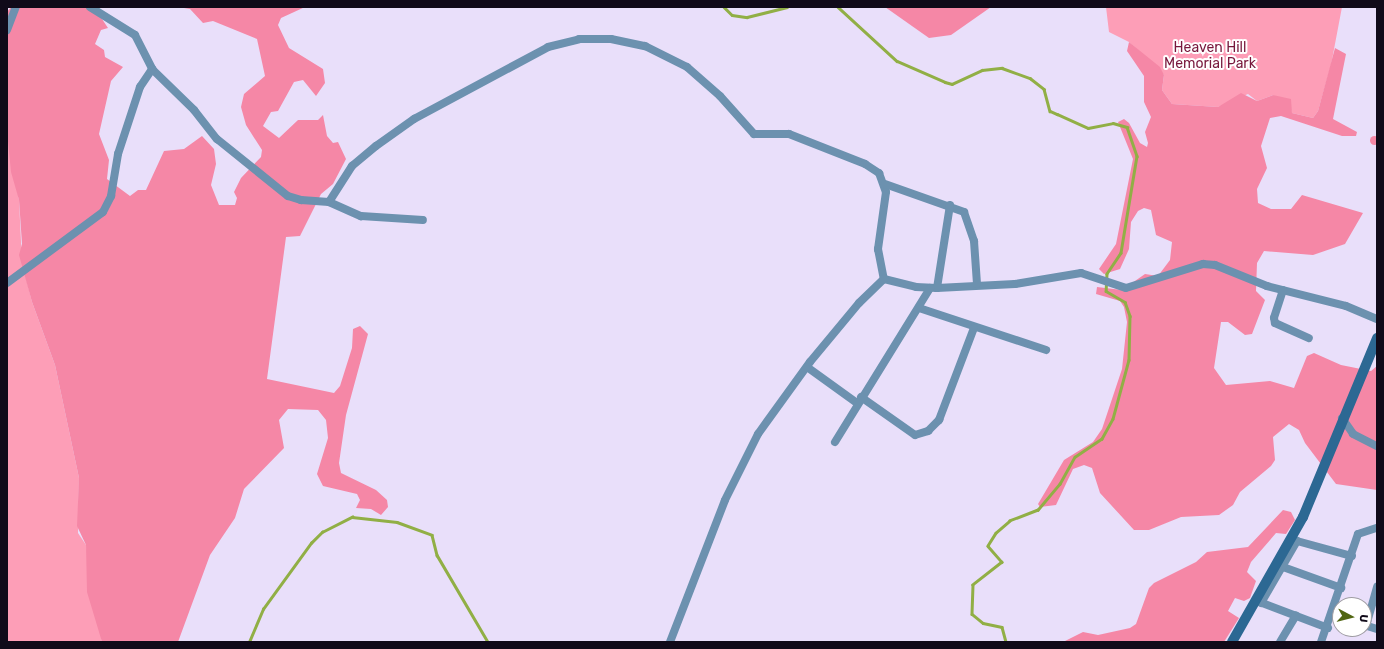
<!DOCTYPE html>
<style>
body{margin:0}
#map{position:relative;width:1384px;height:649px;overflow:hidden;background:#e9dffa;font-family:Rubik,sans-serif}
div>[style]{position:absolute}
.green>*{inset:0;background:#fd9eb7}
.forest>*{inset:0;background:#f587a6}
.round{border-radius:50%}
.stream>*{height:2.5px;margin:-1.25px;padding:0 1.25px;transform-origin:1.25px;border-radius:1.25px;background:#91af45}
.street>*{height:8px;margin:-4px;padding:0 4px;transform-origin:4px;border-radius:4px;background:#6c91af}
.secondary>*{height:10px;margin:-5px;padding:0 5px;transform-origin:5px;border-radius:5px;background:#2c6893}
span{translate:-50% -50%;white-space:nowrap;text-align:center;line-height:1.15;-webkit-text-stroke:4px #fff;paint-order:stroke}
.park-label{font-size:14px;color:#78183d}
.frame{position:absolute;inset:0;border:8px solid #100a19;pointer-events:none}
.north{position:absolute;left:1332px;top:597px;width:40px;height:40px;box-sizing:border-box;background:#fff;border:1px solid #9f9da3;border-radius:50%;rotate:97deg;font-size:11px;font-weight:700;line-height:16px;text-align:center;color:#100a19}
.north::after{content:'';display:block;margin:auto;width:14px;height:18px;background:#516612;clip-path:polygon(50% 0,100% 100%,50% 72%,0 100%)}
</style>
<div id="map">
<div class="green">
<div style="clip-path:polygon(1106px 7px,1342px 7px,1331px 65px,1318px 111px,1313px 118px,1292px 113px,1290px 106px,1273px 95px,1257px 101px,1248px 94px,1218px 107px,1172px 104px,1162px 90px,1164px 75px,1157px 67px,1129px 42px,1109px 32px)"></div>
<div style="clip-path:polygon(7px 131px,19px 200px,22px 262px,32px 302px,55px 365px,79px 478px,78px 533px,86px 545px,102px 642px,7px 642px)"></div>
</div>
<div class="forest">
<div style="clip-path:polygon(11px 7px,85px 7px,102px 19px,108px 28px,101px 30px,95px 44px,104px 50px,105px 57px,123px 67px,111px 81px,99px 134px,109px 160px,107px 179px,130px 196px,138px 190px,146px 190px,164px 151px,184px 149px,202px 136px,214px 149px,216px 164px,211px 185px,219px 205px,235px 205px,237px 198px,234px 192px,241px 178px,261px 157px,262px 150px,246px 125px,241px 107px,244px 94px,265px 76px,257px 39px,213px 21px,203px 23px,190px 9px,178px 7px,305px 7px,281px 18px,278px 25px,289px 48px,323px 69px,325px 83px,316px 96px,303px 80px,294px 82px,278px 111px,271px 112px,263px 126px,279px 138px,298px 120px,318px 120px,323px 115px,327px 136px,333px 143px,338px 142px,346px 159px,333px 184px,321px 194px,300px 236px,286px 237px,267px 379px,334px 393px,340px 386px,352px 348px,353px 329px,360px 326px,368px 334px,346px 415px,339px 463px,341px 473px,376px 490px,387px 500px,388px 507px,381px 515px,371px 509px,356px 508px,360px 500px,357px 494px,323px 486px,317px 474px,328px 438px,326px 420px,318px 410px,288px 409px,279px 420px,284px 448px,244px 489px,235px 518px,210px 555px,178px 642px,102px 642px,87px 592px,86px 545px,77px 526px,79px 478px,55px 365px,32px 302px,19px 255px,22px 244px,19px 200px,11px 172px,7px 131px,7px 12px)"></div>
<div style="clip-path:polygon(885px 7px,991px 7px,951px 35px,929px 38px)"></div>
<div style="clip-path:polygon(1129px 42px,1160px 67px,1164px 75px,1162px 90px,1172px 104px,1218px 107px,1241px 93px,1257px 101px,1273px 95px,1291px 99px,1292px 113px,1313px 118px,1318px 111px,1335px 48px,1346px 54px,1333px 119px,1357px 132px,1356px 136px,1342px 136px,1281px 116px,1270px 118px,1261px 146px,1267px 168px,1257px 189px,1258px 203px,1271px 209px,1291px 209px,1302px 195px,1363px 213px,1345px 244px,1313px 255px,1264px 251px,1257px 263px,1256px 291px,1265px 300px,1252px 334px,1245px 335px,1228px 322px,1221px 322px,1214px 368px,1226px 385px,1270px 381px,1294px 388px,1307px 356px,1314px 353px,1341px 365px,1371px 371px,1377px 366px,1377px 490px,1336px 484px,1305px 443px,1299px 430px,1289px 424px,1273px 437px,1275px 460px,1271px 466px,1240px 492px,1233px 505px,1219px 515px,1181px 517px,1149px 530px,1134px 530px,1100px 493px,1092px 468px,1084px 465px,1073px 469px,1056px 505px,1040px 507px,1038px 504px,1064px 460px,1093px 442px,1102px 429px,1122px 369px,1127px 322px,1124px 307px,1120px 301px,1096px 294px,1097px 287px,1122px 290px,1145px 274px,1158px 276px,1170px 260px,1172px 242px,1156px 235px,1151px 210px,1144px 208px,1138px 211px,1131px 222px,1129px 249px,1120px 269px,1104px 274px,1099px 269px,1116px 244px,1133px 159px,1118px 122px,1124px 119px,1129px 123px,1140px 143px,1147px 147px,1148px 143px,1145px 132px,1151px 117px,1144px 102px,1144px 76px,1127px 51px)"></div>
<div class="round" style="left:1369.5px;top:135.5px;width:9px;height:9px"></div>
<div style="clip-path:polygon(1283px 510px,1291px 512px,1295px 520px,1286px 534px,1276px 533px,1251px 562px,1247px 572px,1256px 581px,1250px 598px,1244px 601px,1235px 598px,1228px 611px,1239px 618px,1224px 642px,1063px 642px,1083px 632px,1098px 635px,1130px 628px,1136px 624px,1149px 588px,1154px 583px,1196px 562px,1207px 552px,1248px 547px)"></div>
</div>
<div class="stream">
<div style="left:724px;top:7px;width:11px;rotate:45deg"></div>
<div style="left:732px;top:15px;width:15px;rotate:8deg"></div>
<div style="left:747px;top:17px;width:41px;rotate:-14deg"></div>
<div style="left:838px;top:7px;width:80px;rotate:42.5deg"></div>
<div style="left:897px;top:61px;width:52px;rotate:23.6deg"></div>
<div style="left:945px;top:82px;width:7px;rotate:16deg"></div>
<div style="left:952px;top:84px;width:33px;rotate:-25deg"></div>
<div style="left:982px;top:70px;width:20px;rotate:-6deg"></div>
<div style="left:1002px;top:68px;width:30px;rotate:20deg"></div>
<div style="left:1030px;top:78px;width:18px;rotate:38deg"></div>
<div style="left:1044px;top:89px;width:23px;rotate:75deg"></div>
<div style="left:1050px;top:111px;width:8px;rotate:23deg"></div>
<div style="left:1057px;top:114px;width:34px;rotate:24deg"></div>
<div style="left:1088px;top:128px;width:25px;rotate:-11deg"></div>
<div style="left:1113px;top:123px;width:15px;rotate:16deg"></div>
<div style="left:1127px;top:127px;width:31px;rotate:71deg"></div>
<div style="left:1137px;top:156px;width:98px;rotate:99.4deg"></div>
<div style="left:1121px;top:253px;width:25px;rotate:124deg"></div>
<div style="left:1107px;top:274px;width:17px;rotate:93deg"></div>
<div style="left:1106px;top:291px;width:22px;rotate:30deg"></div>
<div style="left:1125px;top:302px;width:15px;rotate:70deg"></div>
<div style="left:1130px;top:316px;width:44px;rotate:91.3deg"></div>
<div style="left:1129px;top:360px;width:61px;rotate:105.2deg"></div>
<div style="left:1113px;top:419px;width:23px;rotate:119deg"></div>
<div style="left:1102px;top:439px;width:32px;rotate:146deg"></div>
<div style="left:1075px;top:457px;width:31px;rotate:119deg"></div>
<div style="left:1060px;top:484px;width:34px;rotate:130deg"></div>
<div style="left:1038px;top:510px;width:30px;rotate:159deg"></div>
<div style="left:1010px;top:521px;width:18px;rotate:139deg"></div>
<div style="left:996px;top:533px;width:15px;rotate:122deg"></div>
<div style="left:988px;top:546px;width:21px;rotate:49deg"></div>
<div style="left:1002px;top:562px;width:37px;rotate:142deg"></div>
<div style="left:973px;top:585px;width:29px;rotate:92deg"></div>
<div style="left:972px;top:614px;width:14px;rotate:39deg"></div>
<div style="left:983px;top:623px;width:19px;rotate:12deg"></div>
<div style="left:1002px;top:627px;width:16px;rotate:75deg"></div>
<div style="left:249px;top:642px;width:36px;rotate:-67deg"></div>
<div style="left:263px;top:609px;width:82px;rotate:-54deg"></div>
<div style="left:311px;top:543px;width:16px;rotate:-45deg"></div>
<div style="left:322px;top:532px;width:34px;rotate:-27deg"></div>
<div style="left:352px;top:517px;width:45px;rotate:6.3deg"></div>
<div style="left:397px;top:522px;width:37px;rotate:20deg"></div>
<div style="left:432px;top:535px;width:21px;rotate:76deg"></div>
<div style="left:437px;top:555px;width:101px;rotate:59.6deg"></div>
</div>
<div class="street">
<div style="left:90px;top:7px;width:53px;rotate:31.9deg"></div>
<div style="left:135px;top:35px;width:38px;rotate:63deg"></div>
<div style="left:152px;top:69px;width:59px;rotate:44.3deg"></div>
<div style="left:194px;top:110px;width:37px;rotate:52deg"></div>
<div style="left:217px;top:139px;width:91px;rotate:38.8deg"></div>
<div style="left:288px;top:196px;width:14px;rotate:17deg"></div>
<div style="left:301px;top:200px;width:28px;rotate:4deg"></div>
<div style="left:329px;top:202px;width:43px;rotate:-57.4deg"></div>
<div style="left:352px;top:166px;width:31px;rotate:-40deg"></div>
<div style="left:376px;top:146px;width:47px;rotate:-35.4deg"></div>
<div style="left:414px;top:119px;width:152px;rotate:-28.2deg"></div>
<div style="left:548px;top:47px;width:32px;rotate:-14deg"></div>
<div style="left:579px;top:39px;width:32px"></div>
<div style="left:611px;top:39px;width:35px;rotate:12deg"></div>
<div style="left:645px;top:46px;width:47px;rotate:26.6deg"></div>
<div style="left:687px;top:67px;width:44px;rotate:41.3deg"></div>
<div style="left:720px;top:96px;width:51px;rotate:48.2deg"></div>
<div style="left:754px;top:134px;width:35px"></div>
<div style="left:789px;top:134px;width:82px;rotate:21.5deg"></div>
<div style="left:865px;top:164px;width:17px;rotate:33deg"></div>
<div style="left:879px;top:173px;width:20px;rotate:70deg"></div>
<div style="left:886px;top:192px;width:58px;rotate:98deg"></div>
<div style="left:878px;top:249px;width:31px;rotate:79deg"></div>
<div style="left:884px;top:279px;width:33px;rotate:14deg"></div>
<div style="left:916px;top:287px;width:21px;rotate:3deg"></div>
<div style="left:937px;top:288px;width:78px;rotate:-2.9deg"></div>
<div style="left:1015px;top:284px;width:67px;rotate:-9.5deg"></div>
<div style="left:1081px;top:273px;width:47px;rotate:18.4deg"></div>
<div style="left:1126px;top:288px;width:81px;rotate:-17.3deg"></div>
<div style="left:1203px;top:264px;width:12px;rotate:5deg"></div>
<div style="left:1215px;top:265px;width:56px;rotate:22deg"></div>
<div style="left:1267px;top:286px;width:81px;rotate:14.2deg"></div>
<div style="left:1346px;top:306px;width:34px;rotate:23deg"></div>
<div style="left:7px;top:30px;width:25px;rotate:-69deg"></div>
<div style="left:885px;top:184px;width:84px;rotate:19.5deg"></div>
<div style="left:964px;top:212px;width:31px;rotate:71deg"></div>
<div style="left:974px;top:241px;width:43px;rotate:86deg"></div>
<div style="left:329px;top:202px;width:35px;rotate:24deg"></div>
<div style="left:361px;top:216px;width:62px;rotate:3.7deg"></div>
<div style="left:7px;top:283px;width:119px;rotate:-36.5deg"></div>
<div style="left:103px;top:212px;width:18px;rotate:-63deg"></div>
<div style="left:111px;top:196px;width:43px;rotate:-80.5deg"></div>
<div style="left:118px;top:154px;width:71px;rotate:-71.8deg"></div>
<div style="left:140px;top:87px;width:22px;rotate:-56deg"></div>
<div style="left:937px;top:288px;width:84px;rotate:-81.1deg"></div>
<div style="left:1283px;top:290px;width:29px;rotate:108deg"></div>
<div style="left:1274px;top:318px;width:5px;rotate:79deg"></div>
<div style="left:1275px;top:323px;width:37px;rotate:24deg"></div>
<div style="left:919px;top:308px;width:134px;rotate:18.3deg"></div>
<div style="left:807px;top:367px;width:62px;rotate:35.8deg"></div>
<div style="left:861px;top:397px;width:66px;rotate:35.1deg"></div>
<div style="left:915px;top:435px;width:14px;rotate:-17deg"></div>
<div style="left:928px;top:431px;width:16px;rotate:-45deg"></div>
<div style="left:939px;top:420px;width:98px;rotate:-69.2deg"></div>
<div style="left:1342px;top:418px;width:19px;rotate:55deg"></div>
<div style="left:1353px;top:434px;width:27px;rotate:27deg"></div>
<div style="left:835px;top:442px;width:181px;rotate:-58.3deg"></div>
<div style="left:1283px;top:567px;width:62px;rotate:19.9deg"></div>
<div style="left:1257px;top:601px;width:76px;rotate:20.8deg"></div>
<div style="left:1261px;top:603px;width:72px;rotate:-59.9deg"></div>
<div style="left:1297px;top:541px;width:57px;rotate:15.3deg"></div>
<div style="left:1364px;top:625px;width:14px;rotate:17deg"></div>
<div style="left:1366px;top:626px;width:41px;rotate:-74.2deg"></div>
<div style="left:670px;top:642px;width:152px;rotate:-68.8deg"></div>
<div style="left:725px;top:500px;width:74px;rotate:-63.4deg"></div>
<div style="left:758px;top:434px;width:89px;rotate:-54.2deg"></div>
<div style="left:810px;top:362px;width:77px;rotate:-50.3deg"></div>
<div style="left:859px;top:303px;width:35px;rotate:-44deg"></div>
<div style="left:1280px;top:642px;width:31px;rotate:-59deg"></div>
<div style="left:1321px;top:642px;width:114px;rotate:-71.1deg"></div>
<div style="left:1358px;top:534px;width:20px;rotate:-18deg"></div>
</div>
<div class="secondary">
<div style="left:1232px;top:642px;width:144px;rotate:-60.4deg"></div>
<div style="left:1303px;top:517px;width:194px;rotate:-67.5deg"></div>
</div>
<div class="park-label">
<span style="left:1210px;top:56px">Heaven Hill<br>Memorial Park</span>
</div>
<div class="frame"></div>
<div class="north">U</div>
</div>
